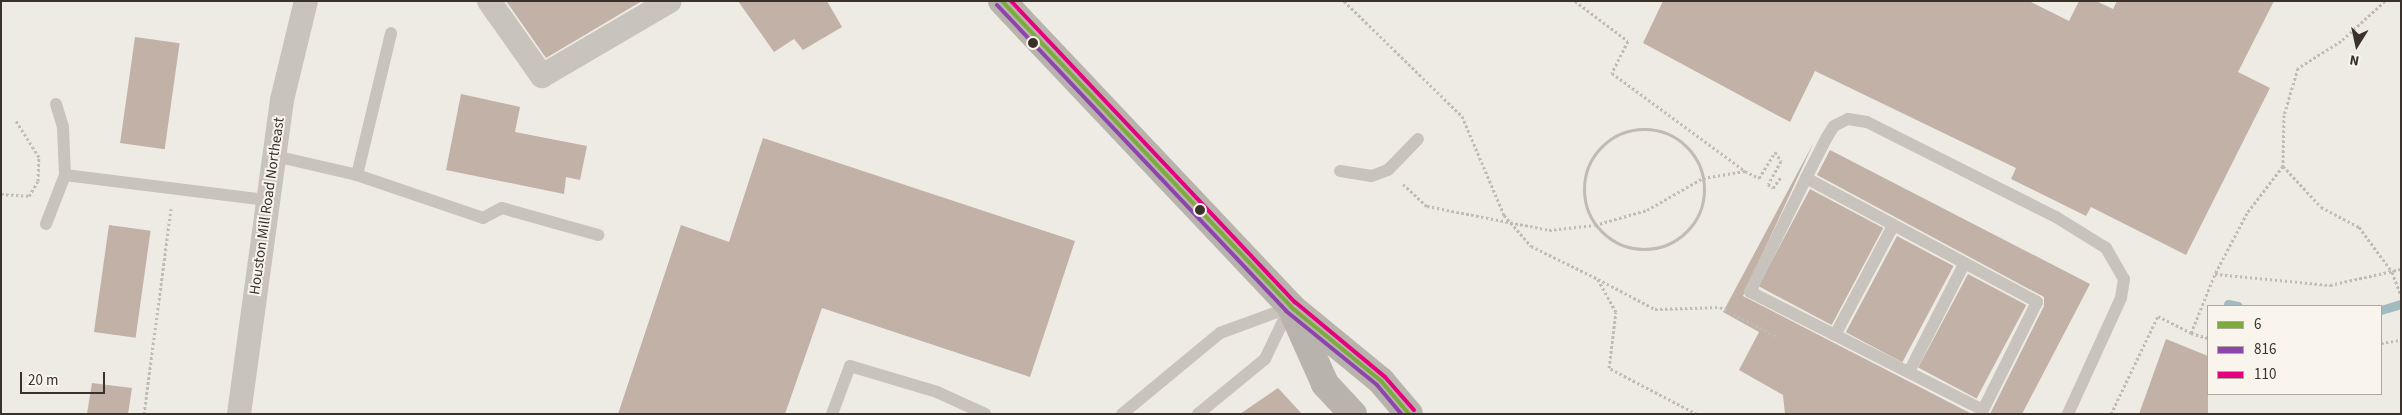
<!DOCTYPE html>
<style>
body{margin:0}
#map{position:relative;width:2402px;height:415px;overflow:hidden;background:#eeebe4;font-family:"Source Sans 3",sans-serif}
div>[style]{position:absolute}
.stream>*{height:9px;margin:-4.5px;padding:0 4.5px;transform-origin:4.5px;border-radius:4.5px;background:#a0bcc0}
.building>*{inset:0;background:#c1b1a6;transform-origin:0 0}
.path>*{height:3px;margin-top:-1.5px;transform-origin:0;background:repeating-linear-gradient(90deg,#c0bbb5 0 2.5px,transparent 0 5px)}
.path>.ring{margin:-1.5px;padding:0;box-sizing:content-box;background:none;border:3px solid #c0bbb5;border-radius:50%}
.service>*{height:12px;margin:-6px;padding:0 6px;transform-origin:6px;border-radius:6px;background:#c8c3bc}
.minor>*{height:24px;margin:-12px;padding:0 12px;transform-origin:12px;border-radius:12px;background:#c8c3bc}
.secondary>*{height:28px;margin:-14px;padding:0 14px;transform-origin:14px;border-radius:14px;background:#b8b3ad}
.bus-1>*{height:4px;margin:-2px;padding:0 2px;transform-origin:2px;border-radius:2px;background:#7eab3e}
.bus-2>*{height:4px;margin:-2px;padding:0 2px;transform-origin:2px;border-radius:2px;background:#8e44ad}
.bus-3>*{height:4px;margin:-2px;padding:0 2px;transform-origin:2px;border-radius:2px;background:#e5007d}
.dots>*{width:14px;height:14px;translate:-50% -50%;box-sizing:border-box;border:2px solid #faf5ec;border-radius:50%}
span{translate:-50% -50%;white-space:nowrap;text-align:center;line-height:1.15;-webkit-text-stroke:4px #faf5ec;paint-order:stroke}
.street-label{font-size:15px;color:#39312a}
.frame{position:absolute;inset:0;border:2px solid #39312a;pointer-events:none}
.legend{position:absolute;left:2207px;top:305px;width:175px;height:90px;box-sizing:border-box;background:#faf5ec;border:1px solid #ada79e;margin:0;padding:6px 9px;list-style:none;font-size:15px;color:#39312a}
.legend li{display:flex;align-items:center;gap:10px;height:25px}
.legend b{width:25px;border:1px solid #ada79e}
.north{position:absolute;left:2332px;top:20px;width:50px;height:50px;-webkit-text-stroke:4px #faf5ec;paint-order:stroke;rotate:190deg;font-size:14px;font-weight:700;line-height:20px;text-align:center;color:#39312a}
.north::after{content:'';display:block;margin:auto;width:18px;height:22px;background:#39312a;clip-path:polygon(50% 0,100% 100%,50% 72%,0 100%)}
.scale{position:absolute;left:20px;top:372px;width:85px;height:22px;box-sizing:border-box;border:2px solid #39312a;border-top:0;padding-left:6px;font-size:15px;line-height:18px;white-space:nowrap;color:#39312a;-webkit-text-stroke:4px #faf5ec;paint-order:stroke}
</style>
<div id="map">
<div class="stream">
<div style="left:2228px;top:304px;width:10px;rotate:11deg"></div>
<div style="left:2381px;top:310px;width:21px;rotate:-17deg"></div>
</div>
<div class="building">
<div style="clip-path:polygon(506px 1px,642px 1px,546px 58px)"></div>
<div style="clip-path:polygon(738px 1px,827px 1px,842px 27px,803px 50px,794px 39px,774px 52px)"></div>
<div style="clip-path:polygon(1663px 1px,2029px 1px,2069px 21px,2079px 1px,2096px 1px,2113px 9px,2117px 1px,2274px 1px,2238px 72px,2270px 88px,2186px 255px,2091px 207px,2086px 216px,2011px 179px,2016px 168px,1815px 71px,1790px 122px,1643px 43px)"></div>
<div style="left:135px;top:37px;width:45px;height:107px;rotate:8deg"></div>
<div style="clip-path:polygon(461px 94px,520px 107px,515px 132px,587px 146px,580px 180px,566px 177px,564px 194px,446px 170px)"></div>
<div style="clip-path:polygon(763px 138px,1075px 241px,1030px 377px,822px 308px,785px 414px,618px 414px,681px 225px,729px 242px)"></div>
<div style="clip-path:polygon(1814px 142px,1743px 296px,1972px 414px,1785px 414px,1783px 395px,1739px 370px,1759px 332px,1723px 312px)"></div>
<div style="clip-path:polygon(1830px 150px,2090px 284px,2022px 414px,1990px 414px,2044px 306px,2044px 297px,1817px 175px)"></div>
<div style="left:1810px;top:189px;width:83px;height:110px;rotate:28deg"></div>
<div style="left:109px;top:225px;width:42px;height:108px;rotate:8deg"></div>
<div style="left:1897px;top:236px;width:64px;height:109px;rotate:28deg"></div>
<div style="left:1968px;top:274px;width:66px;height:106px;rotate:28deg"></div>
<div style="clip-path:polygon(2166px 339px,2208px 356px,2208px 414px,2139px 414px)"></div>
<div style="clip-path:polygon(92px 383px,132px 388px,128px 414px,87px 414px)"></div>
<div style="clip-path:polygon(1278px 388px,1302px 414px,1240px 414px)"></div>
</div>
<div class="path">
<div style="left:1344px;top:1px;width:165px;rotate:44.3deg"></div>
<div style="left:1462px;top:116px;width:108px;rotate:67deg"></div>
<div style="left:1504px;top:215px;width:41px;rotate:48.9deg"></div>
<div style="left:1531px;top:246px;width:75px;rotate:26.2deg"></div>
<div style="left:1575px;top:1px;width:66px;rotate:37deg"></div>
<div style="left:1628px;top:41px;width:36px;rotate:117deg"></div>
<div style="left:1612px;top:73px;width:165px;rotate:36.4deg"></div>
<div style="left:1745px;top:171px;width:16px;rotate:27deg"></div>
<div style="left:1759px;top:178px;width:31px;rotate:-58deg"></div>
<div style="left:1775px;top:152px;width:11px;rotate:56deg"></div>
<div style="left:1781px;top:161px;width:26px;rotate:119deg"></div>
<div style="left:1768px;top:184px;width:6px;rotate:39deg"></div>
<div style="left:1773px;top:188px;width:14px;rotate:-54deg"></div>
<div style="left:2385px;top:1px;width:59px;rotate:137.7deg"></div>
<div style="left:2341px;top:41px;width:51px;rotate:147.9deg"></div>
<div style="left:2298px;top:68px;width:49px;rotate:106.6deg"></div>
<div style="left:2284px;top:115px;width:51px;rotate:91.1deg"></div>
<div style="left:2283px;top:166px;width:56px;rotate:47.2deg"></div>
<div style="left:2321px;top:207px;width:43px;rotate:27.8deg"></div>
<div style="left:2359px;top:227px;width:56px;rotate:53.7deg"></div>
<div style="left:2392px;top:272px;width:25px;rotate:69deg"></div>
<div class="ring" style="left:1584px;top:129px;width:117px;height:117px"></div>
<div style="left:2283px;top:166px;width:59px;rotate:127.5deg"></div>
<div style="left:2247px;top:213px;width:69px;rotate:117.7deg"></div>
<div style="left:2215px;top:274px;width:116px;rotate:5.5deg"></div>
<div style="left:2330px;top:285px;width:73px;rotate:-12.7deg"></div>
<div style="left:1403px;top:184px;width:33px;rotate:43deg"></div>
<div style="left:1427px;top:206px;width:124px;rotate:11.1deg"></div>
<div style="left:1549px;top:230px;width:46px;rotate:-6.2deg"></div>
<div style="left:1595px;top:225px;width:54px;rotate:-16.1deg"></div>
<div style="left:1647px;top:210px;width:64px;rotate:-29.7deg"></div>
<div style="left:1703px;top:178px;width:43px;rotate:-9.5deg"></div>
<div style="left:1px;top:194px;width:28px;rotate:4deg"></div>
<div style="left:29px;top:196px;width:17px;rotate:-59deg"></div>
<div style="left:38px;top:181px;width:24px;rotate:-88deg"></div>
<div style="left:39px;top:157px;width:43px;rotate:-122.6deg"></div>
<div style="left:2191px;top:333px;width:18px;rotate:16deg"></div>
<div style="left:2381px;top:343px;width:20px;rotate:-9deg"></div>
<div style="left:144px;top:414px;width:207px;rotate:-82.5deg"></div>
<div style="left:1697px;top:414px;width:99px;rotate:-152.4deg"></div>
<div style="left:1609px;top:368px;width:56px;rotate:-82.9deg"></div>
<div style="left:1616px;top:312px;width:38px;rotate:-119deg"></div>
<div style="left:1598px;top:279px;width:64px;rotate:27.8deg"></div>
<div style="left:1655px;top:309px;width:65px;rotate:-1.8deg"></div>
<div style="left:1720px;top:307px;width:63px;rotate:27.4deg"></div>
<div style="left:2111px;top:414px;width:109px;rotate:-64.4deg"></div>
<div style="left:2158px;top:316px;width:37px;rotate:27deg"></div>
<div style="left:2191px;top:333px;width:64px;rotate:-67.9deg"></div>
</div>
<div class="service">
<div style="left:275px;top:156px;width:84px;rotate:13deg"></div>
<div style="left:357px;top:175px;width:133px;rotate:18.8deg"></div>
<div style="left:483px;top:218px;width:21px;rotate:-28deg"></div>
<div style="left:502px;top:208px;width:100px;rotate:15.7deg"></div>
<div style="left:1340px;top:171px;width:32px;rotate:9deg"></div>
<div style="left:1372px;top:176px;width:17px;rotate:-21deg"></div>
<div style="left:1388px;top:170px;width:43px;rotate:-45.9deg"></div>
<div style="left:65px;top:175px;width:204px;rotate:7.1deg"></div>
<div style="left:357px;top:175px;width:146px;rotate:-76.5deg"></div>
<div style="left:1806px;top:178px;width:262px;rotate:28.2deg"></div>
<div style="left:2037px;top:302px;width:121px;rotate:116.6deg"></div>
<div style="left:1983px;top:410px;width:261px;rotate:-153.1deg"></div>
<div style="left:1750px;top:292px;width:127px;rotate:-63.8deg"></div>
<div style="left:1806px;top:178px;width:46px;rotate:-62.9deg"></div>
<div style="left:1827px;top:137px;width:13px;rotate:-58deg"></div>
<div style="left:1834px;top:126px;width:16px;rotate:-27deg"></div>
<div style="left:1848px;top:119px;width:19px;rotate:9deg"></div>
<div style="left:1867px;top:122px;width:212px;rotate:26.7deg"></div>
<div style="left:2056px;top:217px;width:59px;rotate:31.8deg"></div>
<div style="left:2106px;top:248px;width:36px;rotate:60deg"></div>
<div style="left:2124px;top:279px;width:19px;rotate:99deg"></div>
<div style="left:2121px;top:298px;width:128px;rotate:114.6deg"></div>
<div style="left:46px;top:224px;width:53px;rotate:-68.8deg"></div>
<div style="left:65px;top:175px;width:48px;rotate:-92.4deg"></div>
<div style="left:63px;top:127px;width:24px;rotate:-107deg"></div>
<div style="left:1835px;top:335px;width:123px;rotate:-62deg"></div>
<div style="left:1909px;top:372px;width:121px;rotate:-63deg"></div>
<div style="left:832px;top:414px;width:51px;rotate:-69.4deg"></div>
<div style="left:850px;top:366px;width:91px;rotate:16.6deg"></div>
<div style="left:937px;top:392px;width:53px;rotate:24.6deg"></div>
<div style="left:1122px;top:414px;width:127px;rotate:-39.6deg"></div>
<div style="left:1220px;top:333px;width:76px;rotate:-20.1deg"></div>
<div style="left:1198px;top:414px;width:87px;rotate:-39.4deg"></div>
<div style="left:1265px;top:359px;width:55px;rotate:-64.4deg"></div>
</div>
<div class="minor">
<div style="left:489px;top:1px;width:92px;rotate:54.8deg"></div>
<div style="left:542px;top:76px;width:148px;rotate:-30.4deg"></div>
<div style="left:239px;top:414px;width:317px;rotate:-82.2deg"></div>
<div style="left:282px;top:100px;width:102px;rotate:-76.4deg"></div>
</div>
<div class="secondary">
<div style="left:1002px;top:1px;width:421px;rotate:46.6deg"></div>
<div style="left:1291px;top:307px;width:117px;rotate:39.4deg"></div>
<div style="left:1381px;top:381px;width:43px;rotate:49.7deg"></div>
<div style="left:1293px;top:312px;width:79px;rotate:66deg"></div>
<div style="left:1325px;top:384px;width:41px;rotate:47deg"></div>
</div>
<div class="bus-1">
<div style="left:1002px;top:1px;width:421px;rotate:46.6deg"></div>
<div style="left:1291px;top:307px;width:117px;rotate:39.4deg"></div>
<div style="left:1381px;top:381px;width:43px;rotate:49.7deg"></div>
</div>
<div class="bus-2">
<div style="left:997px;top:5px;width:421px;rotate:46.6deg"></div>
<div style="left:1286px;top:311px;width:117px;rotate:39.1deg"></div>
<div style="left:1377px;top:385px;width:38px;rotate:50deg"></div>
</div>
<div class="bus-3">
<div style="left:1011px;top:1px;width:414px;rotate:46.7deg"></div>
<div style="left:1295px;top:302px;width:117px;rotate:39.8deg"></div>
<div style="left:1385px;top:377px;width:44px;rotate:48.7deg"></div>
</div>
<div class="dots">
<div style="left:1033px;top:43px;background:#39312a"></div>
<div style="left:1200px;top:210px;background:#39312a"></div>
</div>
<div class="street-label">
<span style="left:267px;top:206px;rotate:-82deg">Houston Mill Road Northeast</span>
</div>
<div class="frame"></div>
<ul class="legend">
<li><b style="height:6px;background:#7eab3e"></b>6</li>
<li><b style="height:6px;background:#8e44ad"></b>816</li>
<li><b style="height:6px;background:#e5007d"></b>110</li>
</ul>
<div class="north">N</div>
<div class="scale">20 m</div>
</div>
